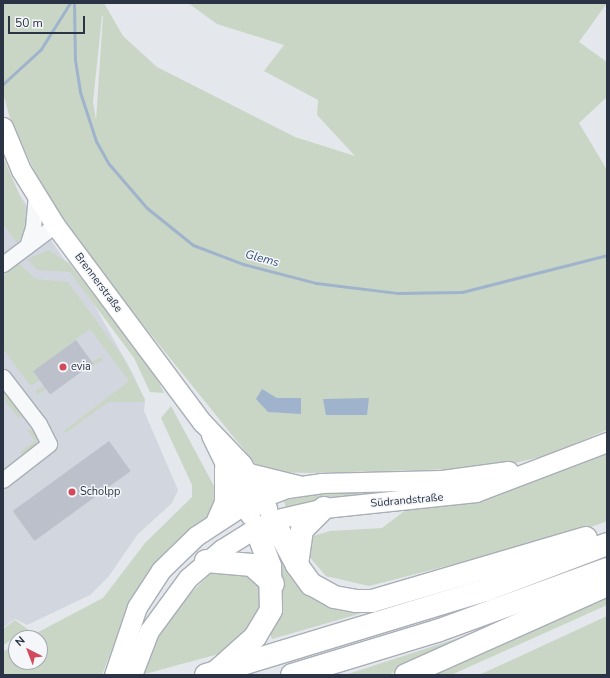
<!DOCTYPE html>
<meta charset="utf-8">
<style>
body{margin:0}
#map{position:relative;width:610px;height:678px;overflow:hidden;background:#e4e7ec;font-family:"Nunito Sans",sans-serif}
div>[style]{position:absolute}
.built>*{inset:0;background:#d2d6de}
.green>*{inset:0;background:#c9d6c5;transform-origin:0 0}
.water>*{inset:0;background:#9fb4cc}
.stream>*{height:3px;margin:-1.5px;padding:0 1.5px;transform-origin:1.5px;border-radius:1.5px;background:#9fb4cc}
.building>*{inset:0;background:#bbc0ca;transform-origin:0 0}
.roads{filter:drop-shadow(1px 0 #a9aeb7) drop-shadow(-1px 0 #a9aeb7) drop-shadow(0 1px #a9aeb7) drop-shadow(0 -1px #a9aeb7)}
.minor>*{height:15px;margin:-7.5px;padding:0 7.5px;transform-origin:7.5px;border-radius:7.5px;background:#f7f8fa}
.major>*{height:19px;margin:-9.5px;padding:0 9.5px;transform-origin:9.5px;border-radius:9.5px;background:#fff}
.highway>*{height:22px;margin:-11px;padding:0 11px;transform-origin:11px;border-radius:11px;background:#fff}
.dots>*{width:11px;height:11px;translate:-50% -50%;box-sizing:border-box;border:2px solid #f4f6f9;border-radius:50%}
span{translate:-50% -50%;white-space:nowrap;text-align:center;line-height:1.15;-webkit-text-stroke:3px #f4f6f9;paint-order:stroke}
.street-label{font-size:11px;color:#2b3445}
.poi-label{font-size:11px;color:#2b3445}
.left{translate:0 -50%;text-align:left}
.water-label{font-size:12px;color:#34527a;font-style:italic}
.frame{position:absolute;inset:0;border:4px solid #2b3445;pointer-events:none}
.north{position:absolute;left:8px;top:630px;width:40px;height:40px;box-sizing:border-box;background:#f4f6f9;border:1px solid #a4a8b1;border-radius:50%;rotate:318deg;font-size:11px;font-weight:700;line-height:16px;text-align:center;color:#2b3445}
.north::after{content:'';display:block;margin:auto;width:14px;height:18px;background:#d1495b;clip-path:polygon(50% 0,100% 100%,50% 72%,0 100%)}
.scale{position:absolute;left:8px;top:16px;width:77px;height:18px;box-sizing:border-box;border:2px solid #2b3445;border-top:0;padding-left:5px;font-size:12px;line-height:14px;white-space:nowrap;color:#2b3445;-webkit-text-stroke:3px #f4f6f9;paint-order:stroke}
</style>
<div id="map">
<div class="built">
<div style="clip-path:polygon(3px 162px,11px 182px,88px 294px,132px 372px,145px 400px,144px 411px,178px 490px,172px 503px,138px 534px,109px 576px,90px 595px,27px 625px,15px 619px,3px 628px)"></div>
</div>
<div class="green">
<div style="clip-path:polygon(evenodd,104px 3px,123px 36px,157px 67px,295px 137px,355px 156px,317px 115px,318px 100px,264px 71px,284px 45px,217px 24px,188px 3px,607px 3px,579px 42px,607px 62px,607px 97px,579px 123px,607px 170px,607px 430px,548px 455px,494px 468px,312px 473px,269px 472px,257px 466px,102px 274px,45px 195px,9px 115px,3px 93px,3px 3px,104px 3px,102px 16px,103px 16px,96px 120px,93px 102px,102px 16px)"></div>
<div style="clip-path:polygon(3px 157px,28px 214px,27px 230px,17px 243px,3px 224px)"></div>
<div style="clip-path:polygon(48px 250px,69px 263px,151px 367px,164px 393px,150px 392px,134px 358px,70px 272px,37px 270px,28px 259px)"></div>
<div style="clip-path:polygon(19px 264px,36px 279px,68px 282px,124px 359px,145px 400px,143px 402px,108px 402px,66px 433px,64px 431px,129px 381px,90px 329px,34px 371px,40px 380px,31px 386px,3px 349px,3px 276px)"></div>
<div style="left:101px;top:357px;width:4px;height:74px;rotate:63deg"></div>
<div style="clip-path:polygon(3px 387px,21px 413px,19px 419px,3px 398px)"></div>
<div style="clip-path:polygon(171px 406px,215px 488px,217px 500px,211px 512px,128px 608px,102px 675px,3px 675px,3px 652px,16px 643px,16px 662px,40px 662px,40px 638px,27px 638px,103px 598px,145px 543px,192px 497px,192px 485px,161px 418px)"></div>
<div style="clip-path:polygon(33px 429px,37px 435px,36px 447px,25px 458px,20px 452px,35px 441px,27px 430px)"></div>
<div style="clip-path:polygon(607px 446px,607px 521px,575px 533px,369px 586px,326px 576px,307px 554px,307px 538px,330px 531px,382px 528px,407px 509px)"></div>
<div style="clip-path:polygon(423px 489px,286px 508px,284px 501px,316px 493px)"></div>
<div style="clip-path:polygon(271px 535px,293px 575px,362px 613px,272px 639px,268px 628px)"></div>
<div style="clip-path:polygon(213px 571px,260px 577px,262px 616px,226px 652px,141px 675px,146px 655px,187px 597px)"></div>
<div style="clip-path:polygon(607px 590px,607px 605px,451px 675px,423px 675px)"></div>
<div style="clip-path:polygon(607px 616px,607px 675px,479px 675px)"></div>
<div style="clip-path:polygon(15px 620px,29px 630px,3px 645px,3px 629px)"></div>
<div style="clip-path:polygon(488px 629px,388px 675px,345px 675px,483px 630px)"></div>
</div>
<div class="water">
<div style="clip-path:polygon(262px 389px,277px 398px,301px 398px,301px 414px,268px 412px,256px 399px)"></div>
<div style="clip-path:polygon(369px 398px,367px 415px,326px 415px,323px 399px)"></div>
</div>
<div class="stream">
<div style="left:74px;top:3px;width:57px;rotate:89deg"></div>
<div style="left:75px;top:60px;width:32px;rotate:81deg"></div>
<div style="left:80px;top:92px;width:52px;rotate:71.9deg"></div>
<div style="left:96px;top:141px;width:26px;rotate:61deg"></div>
<div style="left:109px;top:164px;width:58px;rotate:49.2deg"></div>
<div style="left:147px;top:208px;width:59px;rotate:38.8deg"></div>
<div style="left:193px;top:245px;width:53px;rotate:20.8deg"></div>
<div style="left:243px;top:264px;width:75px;rotate:14.6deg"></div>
<div style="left:316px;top:283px;width:83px;rotate:7deg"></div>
<div style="left:398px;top:293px;width:64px;rotate:-0.9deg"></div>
<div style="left:462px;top:292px;width:150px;rotate:-14.3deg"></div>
<div style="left:3px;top:84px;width:52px;rotate:-42.6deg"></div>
<div style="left:41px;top:49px;width:54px;rotate:-57.8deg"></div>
</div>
<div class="building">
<div style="left:76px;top:340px;width:29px;height:53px;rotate:54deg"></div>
<div style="left:109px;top:441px;width:37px;height:119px;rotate:54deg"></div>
</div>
<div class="roads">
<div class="minor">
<div style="left:27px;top:246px;width:19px;rotate:-72deg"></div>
<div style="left:33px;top:228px;width:32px;rotate:-85deg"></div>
<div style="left:3px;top:264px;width:65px;rotate:-36.9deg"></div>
<div style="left:3px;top:377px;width:59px;rotate:52.5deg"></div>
<div style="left:39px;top:424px;width:22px;rotate:63deg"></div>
<div style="left:49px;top:444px;width:58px;rotate:142deg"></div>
</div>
<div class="major">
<div style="left:3px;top:127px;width:47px;rotate:67.3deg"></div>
<div style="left:21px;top:170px;width:65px;rotate:58.3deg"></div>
<div style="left:55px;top:225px;width:246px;rotate:53.3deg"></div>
<div style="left:202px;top:422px;width:58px;rotate:46.4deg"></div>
<div style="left:242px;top:464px;width:51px;rotate:60.4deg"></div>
<div style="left:211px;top:435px;width:89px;rotate:64deg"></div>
<div style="left:249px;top:473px;width:50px;rotate:13.8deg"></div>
<div style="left:216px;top:520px;width:20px;rotate:-66deg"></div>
<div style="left:224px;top:502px;width:34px;rotate:-90deg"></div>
<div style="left:114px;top:675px;width:72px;rotate:-71.3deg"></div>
<div style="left:137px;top:607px;width:44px;rotate:-57deg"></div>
<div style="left:161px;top:570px;width:49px;rotate:-44.2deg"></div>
<div style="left:196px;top:536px;width:59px;rotate:-33.1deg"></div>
<div style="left:245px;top:504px;width:45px;rotate:-20.9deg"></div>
<div style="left:287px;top:488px;width:34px;rotate:-8deg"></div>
<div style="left:321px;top:483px;width:121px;rotate:-1.4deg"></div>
<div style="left:442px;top:480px;width:67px;rotate:-7.8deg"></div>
<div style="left:132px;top:675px;width:47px;rotate:-68.9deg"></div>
<div style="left:149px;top:631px;width:66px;rotate:-53.7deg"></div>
<div style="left:188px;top:578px;width:45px;rotate:-40.5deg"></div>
<div style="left:222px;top:549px;width:40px;rotate:-32deg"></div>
<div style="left:256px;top:528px;width:19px;rotate:-25deg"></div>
<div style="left:273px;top:520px;width:52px;rotate:-13.2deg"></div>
<div style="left:324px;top:508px;width:153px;rotate:-6deg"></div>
<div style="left:476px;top:492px;width:140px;rotate:-20.9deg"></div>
</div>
<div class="highway">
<div style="left:273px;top:520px;width:51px;rotate:61.9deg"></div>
<div style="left:297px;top:565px;width:24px;rotate:54deg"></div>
<div style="left:311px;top:584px;width:26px;rotate:29deg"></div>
<div style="left:334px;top:597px;width:22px;rotate:10deg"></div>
<div style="left:356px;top:601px;width:16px"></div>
<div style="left:372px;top:601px;width:223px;rotate:-16.4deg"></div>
<div style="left:206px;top:561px;width:46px;rotate:5deg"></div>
<div style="left:252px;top:565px;width:28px;rotate:42deg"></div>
<div style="left:297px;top:565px;width:35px;rotate:-82deg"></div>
<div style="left:302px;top:530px;width:31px;rotate:-45deg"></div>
<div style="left:217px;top:671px;width:51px;rotate:-41.8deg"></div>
<div style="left:255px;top:637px;width:31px;rotate:-59deg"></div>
<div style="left:271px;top:610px;width:44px;rotate:-91.3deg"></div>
<div style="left:270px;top:566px;width:40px;rotate:-110.2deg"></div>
<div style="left:206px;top:675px;width:293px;rotate:-16.9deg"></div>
<div style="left:486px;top:590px;width:129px;rotate:-20.8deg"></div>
<div style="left:292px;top:675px;width:152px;rotate:-16.9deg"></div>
<div style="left:437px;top:631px;width:181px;rotate:-20deg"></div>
<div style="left:406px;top:675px;width:220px;rotate:-24.1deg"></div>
</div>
</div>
<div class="dots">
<div style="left:63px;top:367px;background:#d1495b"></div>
<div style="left:72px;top:492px;background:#d1495b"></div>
</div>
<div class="street-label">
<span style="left:98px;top:283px;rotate:53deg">Brennerstraße</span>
<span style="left:407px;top:501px;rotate:-5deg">Südrandstraße</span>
</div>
<div class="poi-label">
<span class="left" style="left:71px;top:367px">evia</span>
<span class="left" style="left:80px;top:492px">Scholpp</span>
</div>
<div class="water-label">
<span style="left:262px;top:259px;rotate:15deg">Glems</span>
</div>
<div class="frame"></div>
<div class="north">N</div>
<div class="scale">50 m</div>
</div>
